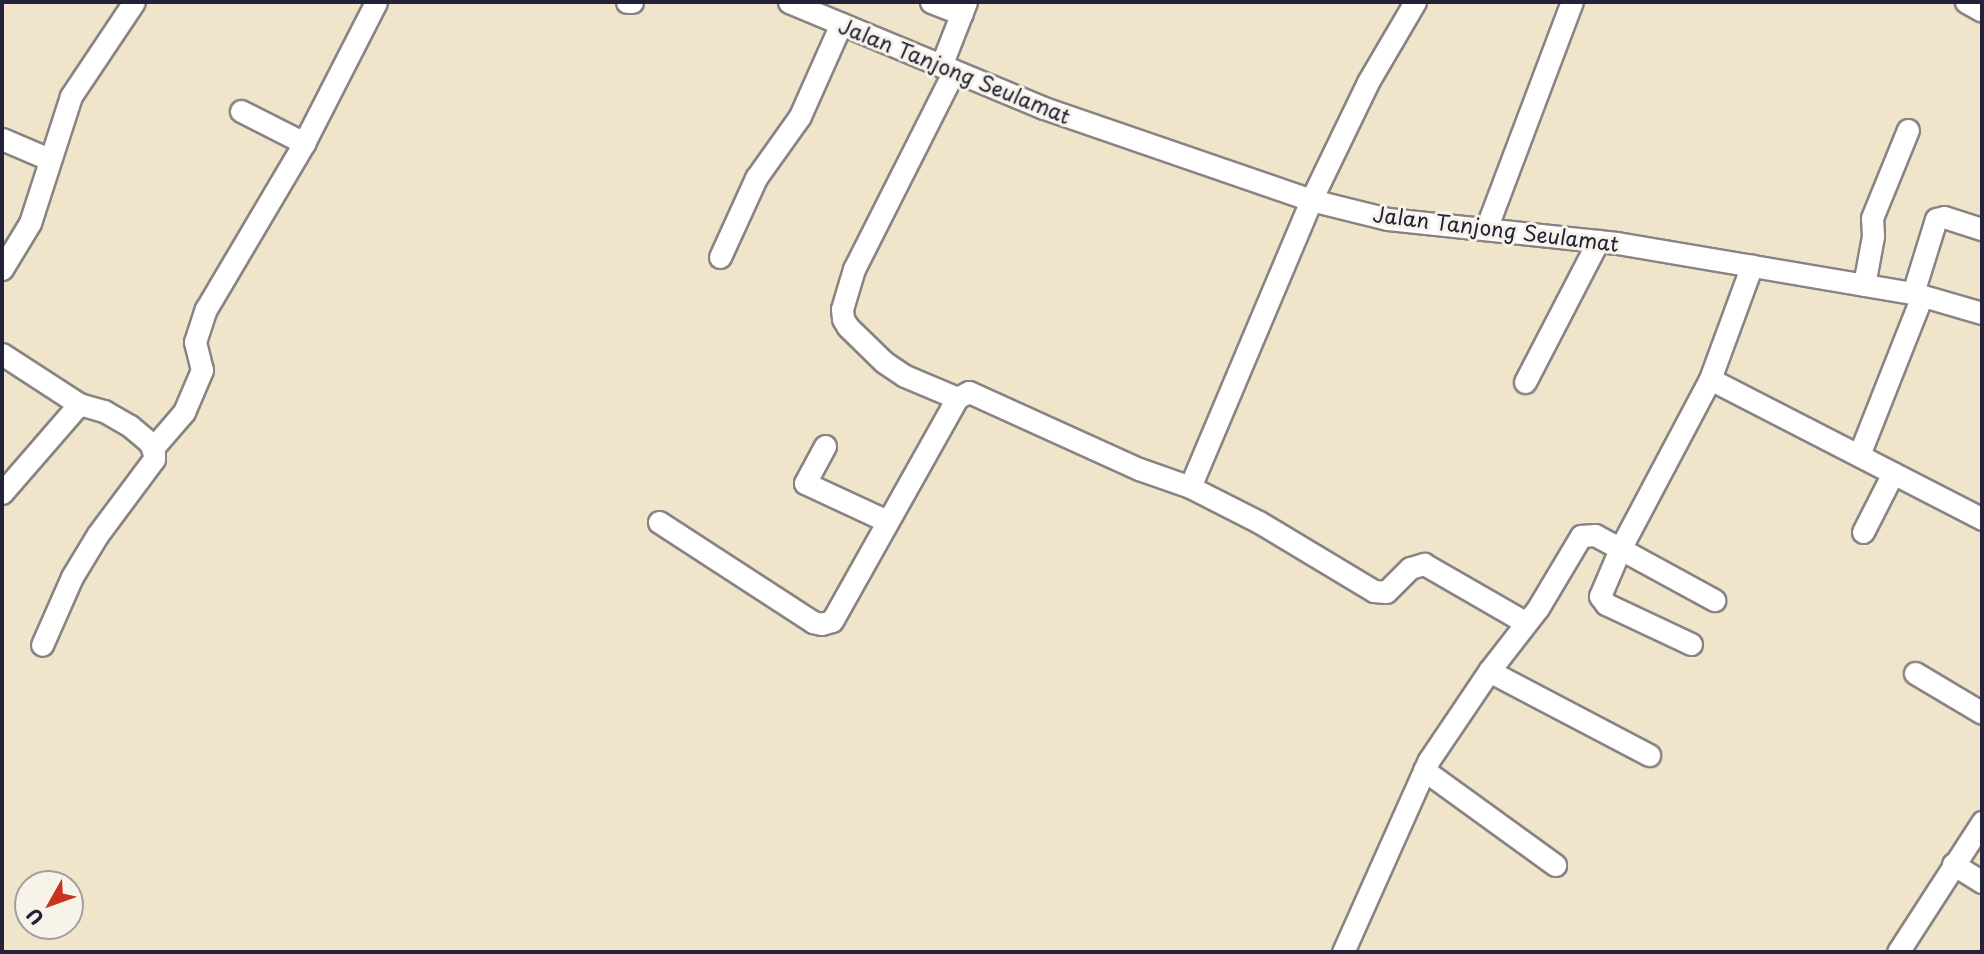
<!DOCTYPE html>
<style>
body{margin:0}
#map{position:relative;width:1984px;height:954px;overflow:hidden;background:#f0e5cb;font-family:"Playpen Sans",sans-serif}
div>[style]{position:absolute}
.roads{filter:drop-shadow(2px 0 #898483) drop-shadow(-2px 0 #898483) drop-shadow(0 2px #898483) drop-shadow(0 -2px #898483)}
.minor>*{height:21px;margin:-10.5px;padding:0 10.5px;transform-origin:10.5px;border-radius:10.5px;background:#fff}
span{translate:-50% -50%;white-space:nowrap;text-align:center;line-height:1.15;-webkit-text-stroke:6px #f7f3e8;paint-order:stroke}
.street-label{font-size:21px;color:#22223b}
.frame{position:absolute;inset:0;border:4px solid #22223b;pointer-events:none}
.north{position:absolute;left:14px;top:870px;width:70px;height:70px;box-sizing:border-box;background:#f7f3e8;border:2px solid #a29fa3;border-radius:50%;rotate:230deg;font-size:19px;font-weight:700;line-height:28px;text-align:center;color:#22223b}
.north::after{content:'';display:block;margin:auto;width:24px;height:32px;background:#c8321e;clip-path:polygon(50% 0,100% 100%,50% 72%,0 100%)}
</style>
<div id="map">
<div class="roads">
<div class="minor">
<div style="left:627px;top:2px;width:5px"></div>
<div style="left:789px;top:2px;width:276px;rotate:22.6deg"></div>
<div style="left:1044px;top:108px;width:282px;rotate:19deg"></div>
<div style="left:1311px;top:200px;width:79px;rotate:13.9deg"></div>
<div style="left:1388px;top:219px;width:230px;rotate:6deg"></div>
<div style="left:1617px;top:243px;width:300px;rotate:9.6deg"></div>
<div style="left:1913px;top:293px;width:72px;rotate:16.2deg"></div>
<div style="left:931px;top:2px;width:33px;rotate:21deg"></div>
<div style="left:1966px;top:2px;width:18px;rotate:29deg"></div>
<div style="left:941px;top:66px;width:69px;rotate:-68.7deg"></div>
<div style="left:954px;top:71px;width:222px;rotate:116.8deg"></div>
<div style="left:854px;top:269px;width:42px;rotate:106.7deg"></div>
<div style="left:842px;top:309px;width:10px;rotate:84deg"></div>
<div style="left:843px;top:319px;width:9px;rotate:58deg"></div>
<div style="left:848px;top:327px;width:50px;rotate:44.2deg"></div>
<div style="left:884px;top:362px;width:25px;rotate:34deg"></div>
<div style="left:905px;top:376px;width:56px;rotate:22.9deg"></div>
<div style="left:241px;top:111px;width:71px;rotate:26.9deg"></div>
<div style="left:2px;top:139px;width:51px;rotate:23.1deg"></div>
<div style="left:1486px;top:229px;width:243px;rotate:-69.3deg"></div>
<div style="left:720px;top:257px;width:87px;rotate:-65.5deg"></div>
<div style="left:756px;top:178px;width:76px;rotate:-54.6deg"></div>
<div style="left:800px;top:116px;width:101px;rotate:-66deg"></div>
<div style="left:2px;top:269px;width:54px;rotate:-58.7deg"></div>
<div style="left:30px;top:223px;width:133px;rotate:-72.1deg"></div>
<div style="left:71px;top:96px;width:113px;rotate:-56.2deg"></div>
<div style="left:1864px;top:285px;width:50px;rotate:-79.6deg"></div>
<div style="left:1873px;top:236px;width:18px;rotate:-93deg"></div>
<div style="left:1872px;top:218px;width:95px;rotate:-67.8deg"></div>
<div style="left:1913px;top:293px;width:77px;rotate:-72.7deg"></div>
<div style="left:1936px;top:219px;width:8px;rotate:-14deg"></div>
<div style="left:1944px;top:217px;width:40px;rotate:18deg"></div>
<div style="left:2px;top:354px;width:92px;rotate:33deg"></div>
<div style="left:79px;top:404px;width:26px;rotate:16deg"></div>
<div style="left:104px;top:411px;width:30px;rotate:30deg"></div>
<div style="left:130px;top:426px;width:26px;rotate:40deg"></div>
<div style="left:150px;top:443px;width:12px;rotate:70deg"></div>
<div style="left:154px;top:454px;width:5px;rotate:90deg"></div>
<div style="left:154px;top:459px;width:94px;rotate:126.7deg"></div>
<div style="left:98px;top:534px;width:50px;rotate:121.2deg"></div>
<div style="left:72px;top:577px;width:74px;rotate:113.8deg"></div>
<div style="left:1710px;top:379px;width:306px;rotate:27.2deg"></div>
<div style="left:1525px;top:382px;width:159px;rotate:-62.6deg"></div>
<div style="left:825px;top:446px;width:42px;rotate:118.4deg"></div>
<div style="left:805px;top:483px;width:90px;rotate:24.9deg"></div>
<div style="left:153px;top:448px;width:48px;rotate:-49.3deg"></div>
<div style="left:184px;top:412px;width:46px;rotate:-66.8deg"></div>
<div style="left:202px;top:370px;width:29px;rotate:-104deg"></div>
<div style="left:195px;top:342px;width:35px;rotate:-72deg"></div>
<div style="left:206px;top:309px;width:193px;rotate:-59.4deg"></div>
<div style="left:304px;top:143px;width:158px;rotate:-62.9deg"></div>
<div style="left:1859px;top:455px;width:171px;rotate:-68.4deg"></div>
<div style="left:1190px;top:487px;width:311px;rotate:-67.1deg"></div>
<div style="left:1311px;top:200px;width:131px;rotate:-64.2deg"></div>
<div style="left:1368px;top:82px;width:93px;rotate:-59.6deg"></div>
<div style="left:2px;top:493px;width:118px;rotate:-49.1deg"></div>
<div style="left:659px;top:522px;width:184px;rotate:33deg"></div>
<div style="left:813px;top:622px;width:8px;rotate:14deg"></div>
<div style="left:821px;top:624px;width:11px;rotate:-15deg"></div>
<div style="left:832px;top:621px;width:256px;rotate:-60.7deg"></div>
<div style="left:957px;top:398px;width:13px;rotate:-27deg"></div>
<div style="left:969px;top:392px;width:187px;rotate:24.4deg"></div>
<div style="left:1139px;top:469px;width:54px;rotate:19.4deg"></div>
<div style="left:1190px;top:487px;width:77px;rotate:26.9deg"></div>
<div style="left:1259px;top:522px;width:134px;rotate:31deg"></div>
<div style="left:1374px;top:591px;width:12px;rotate:5deg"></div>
<div style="left:1386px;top:592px;width:34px;rotate:-45deg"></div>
<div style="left:1410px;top:568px;width:15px;rotate:-16deg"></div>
<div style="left:1424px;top:564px;width:116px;rotate:29.9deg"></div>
<div style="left:1863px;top:532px;width:66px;rotate:-63deg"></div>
<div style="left:1691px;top:644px;width:94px;rotate:-154.8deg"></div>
<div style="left:1606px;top:604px;width:10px;rotate:-127deg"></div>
<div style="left:1600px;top:596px;width:51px;rotate:-66.9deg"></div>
<div style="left:1620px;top:549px;width:192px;rotate:-62.1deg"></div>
<div style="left:1710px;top:379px;width:121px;rotate:-69.8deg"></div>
<div style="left:1489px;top:671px;width:181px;rotate:27.7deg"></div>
<div style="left:1915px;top:673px;width:78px;rotate:30.8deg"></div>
<div style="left:1424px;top:770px;width:162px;rotate:35.9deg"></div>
<div style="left:1953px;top:864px;width:34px;rotate:32deg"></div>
<div style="left:1343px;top:952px;width:210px;rotate:-65.9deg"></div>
<div style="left:1429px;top:760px;width:107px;rotate:-56deg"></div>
<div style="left:1489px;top:671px;width:80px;rotate:-52.1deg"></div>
<div style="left:1538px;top:608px;width:84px;rotate:-59.2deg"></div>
<div style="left:1581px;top:536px;width:14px;rotate:-4deg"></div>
<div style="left:1595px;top:535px;width:136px;rotate:28.6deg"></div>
<div style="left:1898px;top:952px;width:155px;rotate:-57.1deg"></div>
</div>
</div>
<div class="street-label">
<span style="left:955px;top:70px;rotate:22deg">Jalan Tanjong Seulamat</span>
<span style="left:1496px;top:228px;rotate:7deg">Jalan Tanjong Seulamat</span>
</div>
<div class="frame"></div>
<div class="north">U</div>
</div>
